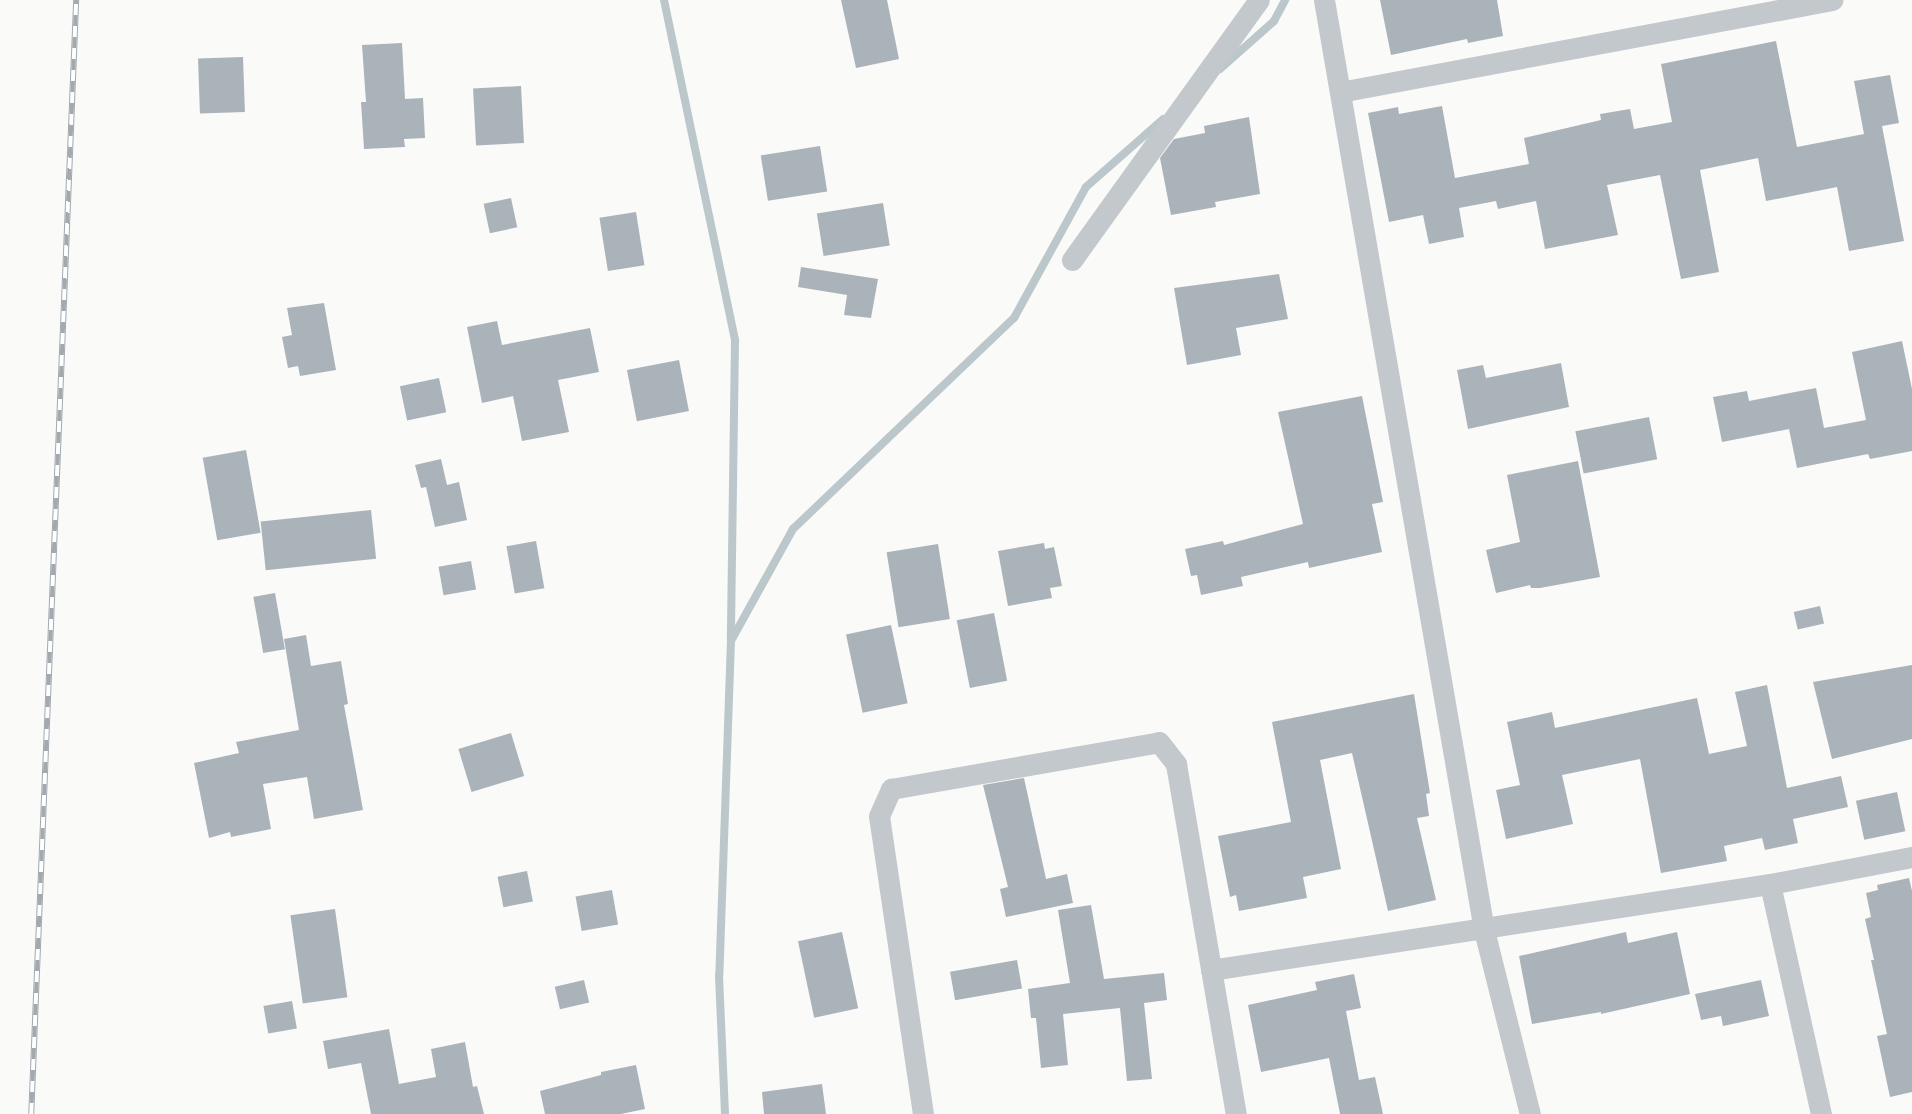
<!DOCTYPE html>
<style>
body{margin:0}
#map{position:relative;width:1912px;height:1114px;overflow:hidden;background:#fafaf8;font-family:"Varela Round",sans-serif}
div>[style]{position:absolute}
.stream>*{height:8px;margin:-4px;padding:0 4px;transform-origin:4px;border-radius:4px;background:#bbc7cb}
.building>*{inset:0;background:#aab3b9;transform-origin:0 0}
.minor>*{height:21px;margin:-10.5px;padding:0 10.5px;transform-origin:10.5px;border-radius:10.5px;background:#c3c8cc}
.rail>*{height:5.5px;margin-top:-2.75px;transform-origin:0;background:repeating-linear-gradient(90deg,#fff 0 11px,#a2aab0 0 22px);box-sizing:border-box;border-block:1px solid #a2aab0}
span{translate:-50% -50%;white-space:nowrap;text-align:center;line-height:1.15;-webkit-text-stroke:5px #fff;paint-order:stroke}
</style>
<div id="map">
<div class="stream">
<div style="left:664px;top:0;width:348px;rotate:78.2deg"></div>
<div style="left:735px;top:341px;width:299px;rotate:90.8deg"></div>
<div style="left:731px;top:640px;width:336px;rotate:92deg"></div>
<div style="left:719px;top:976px;width:138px;rotate:87.5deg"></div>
<div style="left:1220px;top:69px;width:72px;rotate:-41.6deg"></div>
<div style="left:1274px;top:21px;width:24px;rotate:-62deg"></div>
<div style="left:732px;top:639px;width:126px;rotate:-61deg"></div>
<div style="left:793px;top:529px;width:306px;rotate:-43.7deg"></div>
<div style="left:1014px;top:318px;width:149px;rotate:-61.2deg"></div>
<div style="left:1086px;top:187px;width:103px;rotate:-41.4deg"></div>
</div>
<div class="building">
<div style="clip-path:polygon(841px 0,887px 0,899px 59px,856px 68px)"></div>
<div style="clip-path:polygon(1380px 0,1497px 0,1503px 36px,1468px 43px,1467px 39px,1391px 55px)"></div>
<div style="clip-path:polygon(1776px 41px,1797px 147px,1864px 134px,1854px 81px,1890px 75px,1899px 123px,1882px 126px,1904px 241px,1849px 251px,1837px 187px,1766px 201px,1758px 158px,1700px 170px,1719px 272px,1681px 279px,1660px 175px,1607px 185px,1618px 235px,1545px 249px,1536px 201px,1498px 209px,1496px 201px,1459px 208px,1464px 237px,1429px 244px,1423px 215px,1389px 222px,1368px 113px,1398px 107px,1399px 114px,1442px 106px,1455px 178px,1529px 164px,1524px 138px,1601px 120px,1600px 114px,1630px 109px,1634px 129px,1672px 122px,1661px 64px)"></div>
<div style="clip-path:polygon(402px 43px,405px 99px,423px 98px,425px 138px,404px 139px,405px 147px,364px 149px,361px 102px,366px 102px,362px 45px)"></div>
<div style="left:243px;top:57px;width:55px;height:45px;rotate:88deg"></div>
<div style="left:521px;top:86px;width:57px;height:48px;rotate:87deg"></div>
<div style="clip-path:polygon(1249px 117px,1260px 194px,1215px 202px,1216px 207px,1171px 215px,1160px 158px,1174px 139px,1205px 133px,1204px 126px)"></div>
<div style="left:820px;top:146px;width:46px;height:60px;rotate:81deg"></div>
<div style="left:511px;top:198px;width:30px;height:28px;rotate:78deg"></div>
<div style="left:883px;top:203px;width:43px;height:67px;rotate:81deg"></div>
<div style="left:636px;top:212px;width:54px;height:37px;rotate:81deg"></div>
<div style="clip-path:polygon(801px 267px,878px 279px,871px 318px,844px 315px,847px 295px,798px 287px)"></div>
<div style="clip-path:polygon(1279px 274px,1288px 319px,1236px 328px,1241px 355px,1187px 365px,1174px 288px)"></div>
<div style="clip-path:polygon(324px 303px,336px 370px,300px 376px,298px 366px,288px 368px,282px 337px,292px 335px,287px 308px)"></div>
<div style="clip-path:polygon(497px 321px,502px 345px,590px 328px,599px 372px,558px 380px,569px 432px,522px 441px,513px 396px,482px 403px,467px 327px)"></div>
<div style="clip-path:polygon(1902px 341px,1912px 389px,1912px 451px,1870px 459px,1868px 454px,1797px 468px,1789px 429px,1722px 442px,1713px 397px,1747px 391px,1749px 401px,1816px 388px,1824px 428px,1866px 420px,1852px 352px)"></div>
<div style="left:679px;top:360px;width:52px;height:53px;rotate:79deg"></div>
<div style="clip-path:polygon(1561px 363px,1569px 407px,1468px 429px,1457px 370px,1483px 365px,1486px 378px)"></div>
<div style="left:439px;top:378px;width:35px;height:40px;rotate:78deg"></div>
<div style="clip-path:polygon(1362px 396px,1383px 502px,1372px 504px,1382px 552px,1309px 568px,1308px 562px,1241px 577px,1243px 586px,1201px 595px,1197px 575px,1191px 576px,1185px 549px,1223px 541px,1224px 545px,1303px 524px,1278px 412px)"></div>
<div style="left:1649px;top:417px;width:43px;height:75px;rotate:79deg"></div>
<div style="left:246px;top:450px;width:84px;height:44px;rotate:80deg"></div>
<div style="clip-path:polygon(441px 459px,447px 485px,459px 482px,467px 520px,435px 527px,426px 487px,421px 488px,415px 465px)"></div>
<div style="clip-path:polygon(1578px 461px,1600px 577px,1540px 588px,1531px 588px,1530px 585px,1496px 593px,1486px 550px,1520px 542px,1507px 475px)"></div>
<div style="left:371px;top:510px;width:49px;height:111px;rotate:84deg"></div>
<div style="left:536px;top:541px;width:48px;height:30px;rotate:80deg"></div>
<div style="clip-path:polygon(1044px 543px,1045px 549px,1054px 547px,1062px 586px,1050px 588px,1052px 598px,1008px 606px,998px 551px)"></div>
<div style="left:938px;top:544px;width:76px;height:52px;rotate:81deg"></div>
<div style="left:471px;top:561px;width:29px;height:33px;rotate:80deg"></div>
<div style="left:275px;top:593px;width:57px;height:22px;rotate:80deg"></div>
<div style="left:1820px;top:606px;width:18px;height:27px;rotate:77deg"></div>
<div style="left:994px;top:613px;width:69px;height:38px;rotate:79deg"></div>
<div style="left:891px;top:625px;width:80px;height:46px;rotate:78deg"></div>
<div style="clip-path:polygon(306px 635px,311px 666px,341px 661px,348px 704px,344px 705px,363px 810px,314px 819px,307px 777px,263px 784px,271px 829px,231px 837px,230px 832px,209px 838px,194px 763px,239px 753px,236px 742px,299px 730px,284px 639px)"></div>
<div style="clip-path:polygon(1912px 665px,1912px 739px,1832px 759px,1813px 682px)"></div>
<div style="clip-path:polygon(1767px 685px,1787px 788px,1841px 776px,1848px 807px,1793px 819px,1798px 843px,1765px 850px,1762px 838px,1724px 846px,1727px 861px,1661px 873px,1640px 759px,1562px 775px,1573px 824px,1506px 839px,1496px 790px,1520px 785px,1507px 722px,1552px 712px,1555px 728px,1697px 698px,1709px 754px,1747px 746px,1735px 692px)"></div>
<div style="clip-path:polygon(1414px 694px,1430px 793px,1426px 794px,1429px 816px,1417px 818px,1436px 900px,1388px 911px,1352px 753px,1320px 760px,1341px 869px,1303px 877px,1307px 898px,1239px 911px,1236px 895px,1230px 897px,1218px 836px,1291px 822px,1272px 722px)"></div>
<div style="left:511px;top:733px;width:45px;height:55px;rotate:73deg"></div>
<div style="clip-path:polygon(1024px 778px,1046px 879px,1067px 874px,1073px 903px,1006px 917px,1000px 889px,1008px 887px,983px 785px)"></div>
<div style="left:1897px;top:792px;width:40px;height:42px;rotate:78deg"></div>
<div style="left:527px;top:871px;width:31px;height:30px;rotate:79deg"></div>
<div style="clip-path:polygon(1909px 878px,1912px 891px,1912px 1092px,1890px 1097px,1877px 1036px,1887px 1034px,1871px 960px,1874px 960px,1865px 919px,1871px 917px,1866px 893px,1878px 890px,1877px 885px)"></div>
<div style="left:612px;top:890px;width:35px;height:37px;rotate:80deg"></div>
<div style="clip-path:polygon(1091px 905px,1104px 979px,1164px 973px,1167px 1000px,1144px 1003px,1152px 1079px,1127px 1081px,1120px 1008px,1063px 1014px,1068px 1065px,1041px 1068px,1036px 1018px,1031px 1018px,1028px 989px,1070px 983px,1058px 910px)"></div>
<div style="left:335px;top:909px;width:89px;height:45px;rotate:82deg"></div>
<div style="left:842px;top:932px;width:78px;height:45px;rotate:78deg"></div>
<div style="clip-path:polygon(1626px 932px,1628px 943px,1677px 932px,1690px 994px,1601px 1014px,1601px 1012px,1532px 1024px,1519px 956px)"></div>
<div style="left:1017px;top:960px;width:29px;height:68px;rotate:80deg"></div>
<div style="clip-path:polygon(1354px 974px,1361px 1008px,1346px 1011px,1359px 1080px,1375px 1077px,1383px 1114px,1340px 1114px,1329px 1058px,1261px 1072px,1248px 1005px,1317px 990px,1315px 982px)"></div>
<div style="left:584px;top:980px;width:23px;height:30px;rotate:77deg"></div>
<div style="clip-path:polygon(1761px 980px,1769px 1016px,1723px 1026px,1721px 1016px,1701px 1020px,1695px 994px)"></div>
<div style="left:292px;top:1001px;width:28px;height:29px;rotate:80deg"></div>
<div style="clip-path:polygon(389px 1029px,399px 1084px,436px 1077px,431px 1049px,465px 1042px,473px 1087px,477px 1086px,484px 1114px,371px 1114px,361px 1063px,328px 1069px,323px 1041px)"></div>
<div style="clip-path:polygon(636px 1065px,645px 1109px,621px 1114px,545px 1114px,540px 1091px,601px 1075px,601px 1072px)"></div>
<div style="clip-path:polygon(822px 1084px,826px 1114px,764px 1114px,762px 1092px)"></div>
</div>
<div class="minor">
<div style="left:1324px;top:0;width:944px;rotate:80.24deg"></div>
<div style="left:1484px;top:930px;width:190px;rotate:76deg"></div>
<div style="left:1340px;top:92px;width:501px;rotate:-10.59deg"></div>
<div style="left:1072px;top:260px;width:320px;rotate:-54.3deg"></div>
<div style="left:1770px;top:884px;width:236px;rotate:77.5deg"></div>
<div style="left:1211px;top:970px;width:566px;rotate:-8.75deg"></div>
<div style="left:1770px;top:884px;width:145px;rotate:-10.8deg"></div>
<div style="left:923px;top:1114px;width:301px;rotate:-98.4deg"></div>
<div style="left:879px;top:816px;width:30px;rotate:-66deg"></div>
<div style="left:891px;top:789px;width:272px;rotate:-9.9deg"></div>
<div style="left:1159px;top:742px;width:28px;rotate:52deg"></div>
<div style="left:1176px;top:764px;width:355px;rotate:80.3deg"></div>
</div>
<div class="rail">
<div style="left:31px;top:1114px;width:1115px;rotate:-87.69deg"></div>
</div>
</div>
